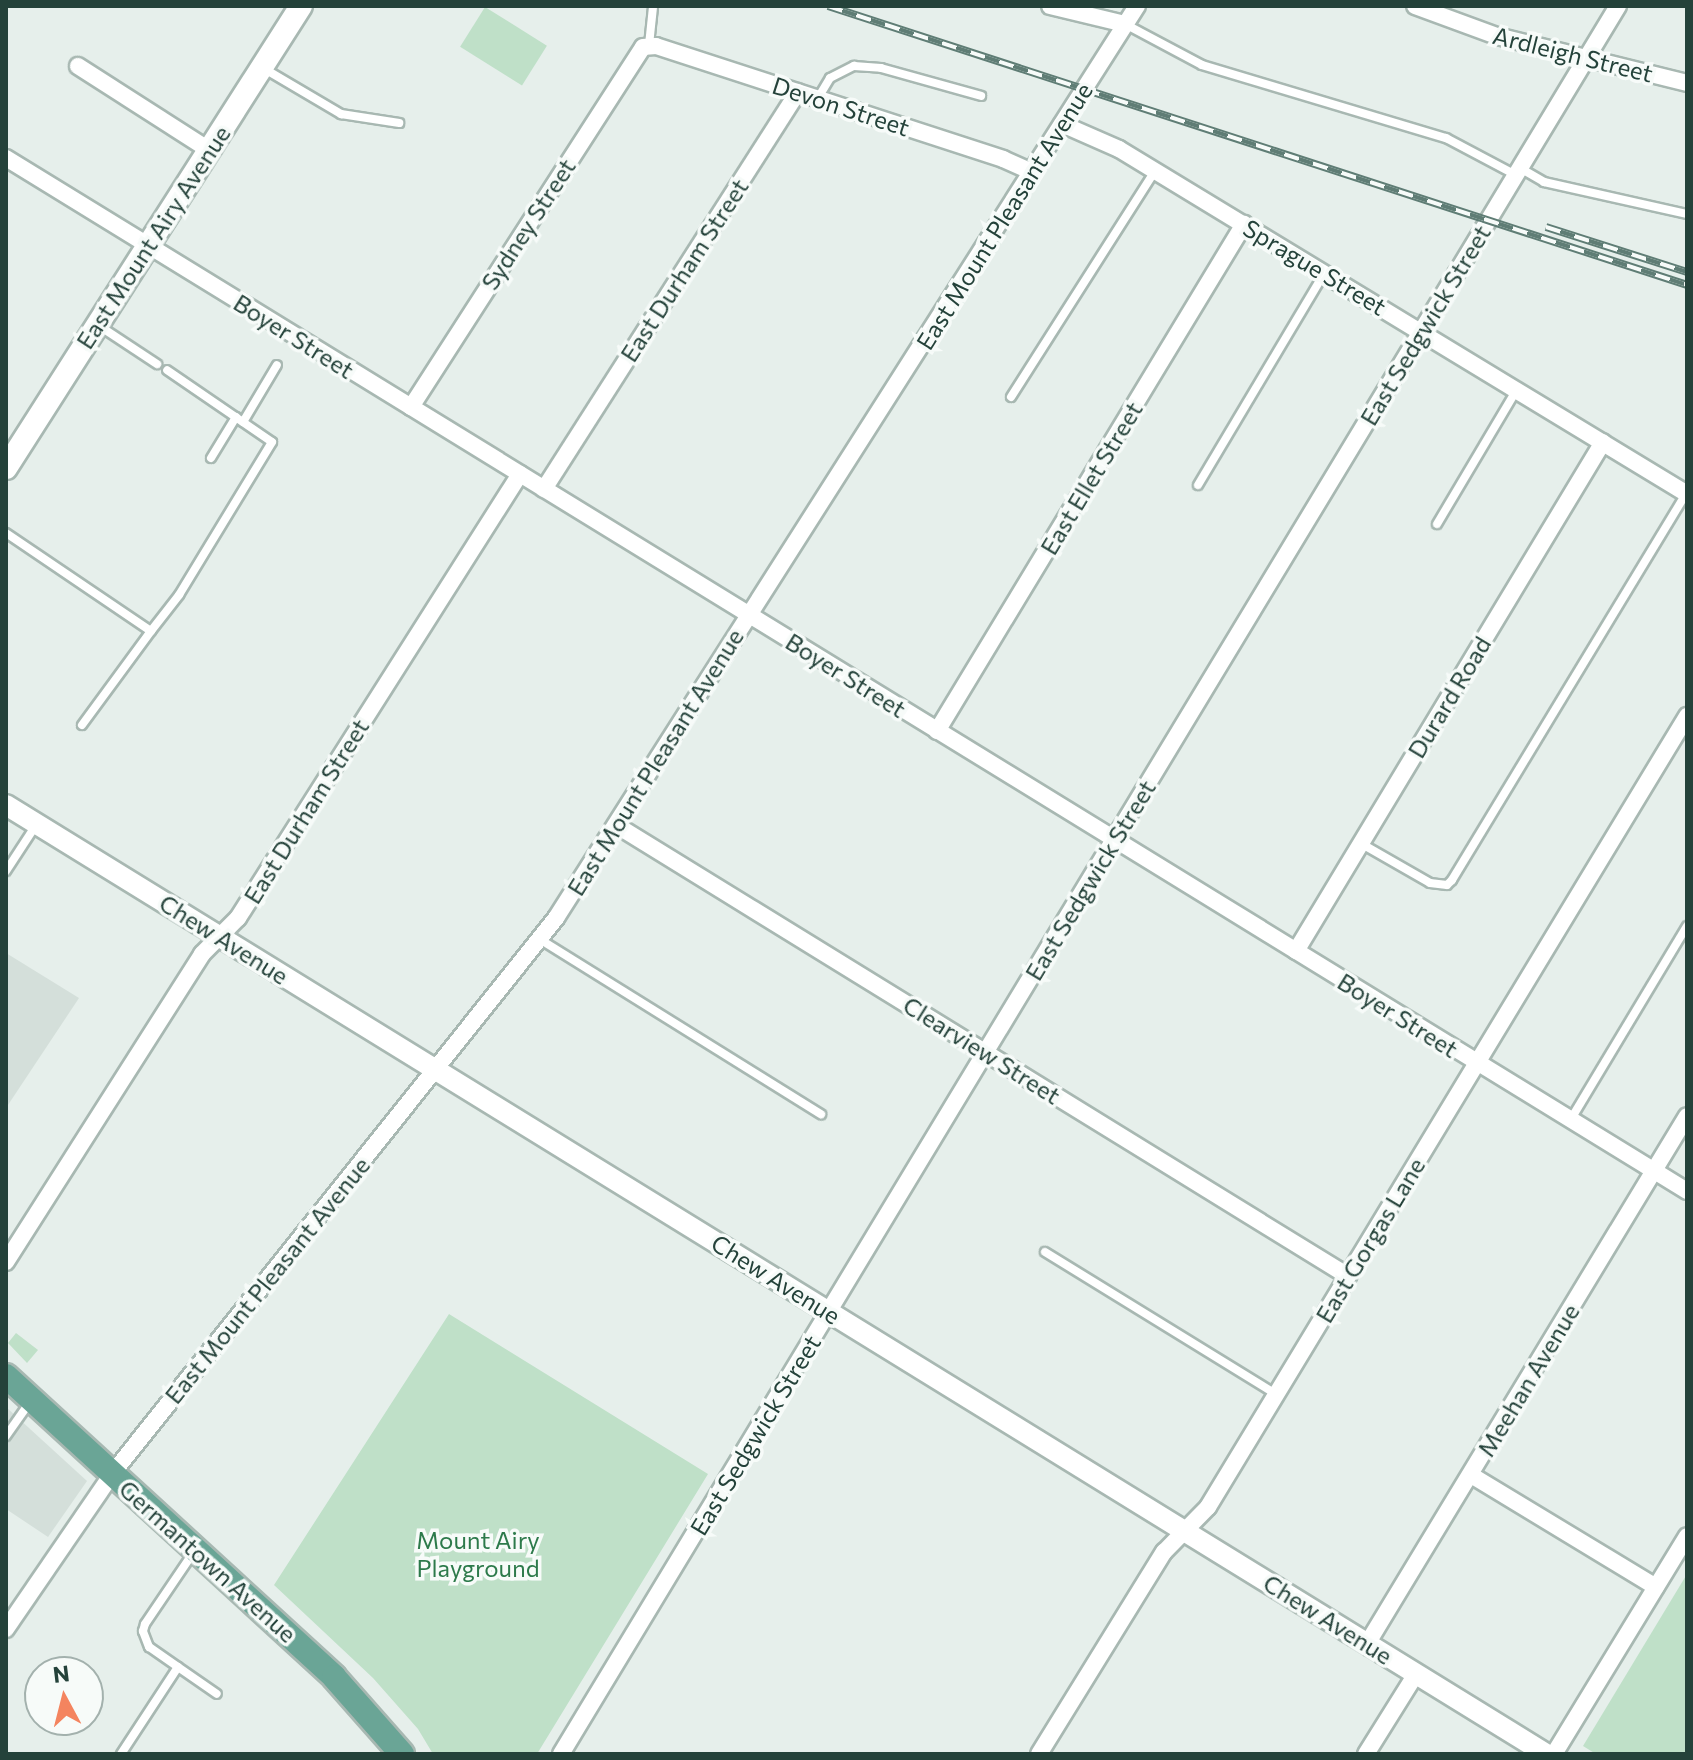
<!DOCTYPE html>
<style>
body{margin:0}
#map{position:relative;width:1693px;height:1760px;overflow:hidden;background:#e6efeb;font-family:Commissioner,sans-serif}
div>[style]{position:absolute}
.built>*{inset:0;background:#d4dfda}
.green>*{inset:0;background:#bfe0c8;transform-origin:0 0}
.roads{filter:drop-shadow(2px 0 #a8b8b2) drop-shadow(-2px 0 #a8b8b2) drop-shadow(0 2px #a8b8b2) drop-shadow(0 -2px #a8b8b2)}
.service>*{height:8px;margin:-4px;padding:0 4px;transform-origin:4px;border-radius:4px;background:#fff}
.minor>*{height:16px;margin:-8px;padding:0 8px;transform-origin:8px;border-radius:8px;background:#fff}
.tertiary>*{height:20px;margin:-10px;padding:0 10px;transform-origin:10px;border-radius:10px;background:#fff}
.secondary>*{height:22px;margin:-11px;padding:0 11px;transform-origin:11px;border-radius:11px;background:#fff}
.primary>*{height:24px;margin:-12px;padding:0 12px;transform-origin:12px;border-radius:12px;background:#6aa596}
.rail>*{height:8px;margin-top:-4px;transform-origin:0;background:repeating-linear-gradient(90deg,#f7fbf9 0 15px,#5f7d75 0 30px);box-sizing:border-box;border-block:2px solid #5f7d75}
span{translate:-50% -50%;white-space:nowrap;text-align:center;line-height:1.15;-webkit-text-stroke:7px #f7fbf9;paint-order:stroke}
.street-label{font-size:24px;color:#24423a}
.park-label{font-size:24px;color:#2d7a4b}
.frame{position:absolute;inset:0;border:8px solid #24423a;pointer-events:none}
.north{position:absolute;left:24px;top:1656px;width:80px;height:80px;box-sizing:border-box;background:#f7fbf9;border:2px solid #a3b1ad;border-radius:50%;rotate:353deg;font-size:22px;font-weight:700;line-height:32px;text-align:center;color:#24423a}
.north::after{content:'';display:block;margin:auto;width:28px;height:36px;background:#f4845f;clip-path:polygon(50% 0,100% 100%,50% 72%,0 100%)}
</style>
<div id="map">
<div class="built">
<div style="clip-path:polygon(6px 953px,79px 998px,6px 1108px)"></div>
<div style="clip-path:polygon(6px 1407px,87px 1481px,48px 1537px,6px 1509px)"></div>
</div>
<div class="green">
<div style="left:485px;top:7px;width:73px;height:47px;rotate:32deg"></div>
<div style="clip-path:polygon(449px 1314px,708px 1474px,537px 1754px,433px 1754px,418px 1729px,373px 1678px,274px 1585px)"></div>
<div style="clip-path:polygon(16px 1333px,38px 1350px,27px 1363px,8px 1343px)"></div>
<div style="clip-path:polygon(1687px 1574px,1687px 1754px,1596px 1754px,1583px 1746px)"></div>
</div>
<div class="roads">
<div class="service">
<div style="left:1125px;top:24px;width:87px;rotate:28deg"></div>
<div style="left:1202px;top:65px;width:255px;rotate:16.7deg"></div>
<div style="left:1446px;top:138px;width:79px;rotate:27.9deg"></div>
<div style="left:649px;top:45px;width:39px;rotate:-84deg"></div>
<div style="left:263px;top:68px;width:91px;rotate:30.5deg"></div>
<div style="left:341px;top:114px;width:59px;rotate:8.8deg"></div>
<div style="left:818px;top:98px;width:23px;rotate:-59deg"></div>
<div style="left:830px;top:78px;width:27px;rotate:-27deg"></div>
<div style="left:854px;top:66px;width:27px;rotate:4deg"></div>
<div style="left:881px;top:68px;width:104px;rotate:15.6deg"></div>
<div style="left:1520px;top:168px;width:28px;rotate:30deg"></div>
<div style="left:1544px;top:182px;width:147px;rotate:12.6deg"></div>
<div style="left:98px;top:325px;width:71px;rotate:33.5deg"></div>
<div style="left:1011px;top:397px;width:268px;rotate:-57.5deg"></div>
<div style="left:243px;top:422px;width:66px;rotate:-59.2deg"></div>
<div style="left:211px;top:458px;width:48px;rotate:-58.6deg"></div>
<div style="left:1198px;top:485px;width:246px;rotate:-59.2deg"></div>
<div style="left:1437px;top:524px;width:155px;rotate:-59.3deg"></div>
<div style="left:6px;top:533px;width:175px;rotate:34.1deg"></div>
<div style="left:151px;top:631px;width:46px;rotate:-52.1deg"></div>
<div style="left:179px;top:595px;width:179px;rotate:-58.7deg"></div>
<div style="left:272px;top:442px;width:127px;rotate:-145.6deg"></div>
<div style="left:82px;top:725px;width:117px;rotate:-53.7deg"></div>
<div style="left:1362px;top:844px;width:78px;rotate:29.8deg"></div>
<div style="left:1430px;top:883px;width:17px;rotate:7deg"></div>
<div style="left:1447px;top:885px;width:7px;rotate:-45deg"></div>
<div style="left:1452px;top:880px;width:452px;rotate:-58.8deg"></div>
<div style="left:6px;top:871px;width:55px;rotate:-56.9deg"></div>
<div style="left:541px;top:940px;width:330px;rotate:31.9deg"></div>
<div style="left:1571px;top:1119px;width:225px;rotate:-59deg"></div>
<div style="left:1045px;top:1252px;width:271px;rotate:31.6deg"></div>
<div style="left:6px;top:1436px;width:42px;rotate:-54.8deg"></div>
<div style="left:178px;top:1667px;width:47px;rotate:34.7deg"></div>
<div style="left:121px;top:1754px;width:104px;rotate:-56.8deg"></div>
<div style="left:178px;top:1667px;width:35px;rotate:-145deg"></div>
<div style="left:149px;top:1647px;width:17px;rotate:-111deg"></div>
<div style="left:143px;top:1631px;width:7px;rotate:-74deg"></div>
<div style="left:145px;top:1624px;width:86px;rotate:-55.9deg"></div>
</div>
<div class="minor">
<div style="left:1050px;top:6px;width:77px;rotate:13.5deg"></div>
<div style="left:1415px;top:6px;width:87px;rotate:20.1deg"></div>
<div style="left:1497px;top:36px;width:196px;rotate:13.9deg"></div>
<div style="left:78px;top:66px;width:156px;rotate:32.7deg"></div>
<div style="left:1062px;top:124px;width:62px;rotate:23.7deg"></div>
<div style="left:1119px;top:149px;width:665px;rotate:31.27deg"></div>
<div style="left:6px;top:158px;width:1973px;rotate:31.57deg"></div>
<div style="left:411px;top:407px;width:428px;rotate:-57.2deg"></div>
<div style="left:643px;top:47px;width:13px;rotate:-4deg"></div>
<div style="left:656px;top:46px;width:365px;rotate:18deg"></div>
<div style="left:1003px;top:159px;width:32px;rotate:24deg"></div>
<div style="left:544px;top:489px;width:471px;rotate:-57.4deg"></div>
<div style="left:937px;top:731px;width:593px;rotate:-58.8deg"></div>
<div style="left:616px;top:825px;width:860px;rotate:31.64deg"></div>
<div style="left:1296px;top:951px;width:594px;rotate:-58.9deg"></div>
<div style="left:6px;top:1262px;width:365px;rotate:-57.5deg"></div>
<div style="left:202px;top:954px;width:51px;rotate:-45deg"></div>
<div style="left:238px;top:918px;width:526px;rotate:-57.58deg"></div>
<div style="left:1471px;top:1475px;width:216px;rotate:31.2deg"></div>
<div style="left:6px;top:1629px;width:188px;rotate:-55.6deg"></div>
<div style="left:112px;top:1474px;width:712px;rotate:-51.39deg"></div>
<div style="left:556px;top:918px;width:1081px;rotate:-57.5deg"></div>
<div style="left:1367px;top:1644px;width:617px;rotate:-58.78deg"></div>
<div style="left:561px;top:1754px;width:2043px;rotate:-58.84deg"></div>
<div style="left:1039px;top:1754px;width:238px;rotate:-58.3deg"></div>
<div style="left:1164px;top:1552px;width:63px;rotate:-45.6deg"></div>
<div style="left:1208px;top:1507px;width:925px;rotate:-58.8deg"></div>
<div style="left:1366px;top:1754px;width:94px;rotate:-58deg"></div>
<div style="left:1554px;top:1754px;width:255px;rotate:-58.6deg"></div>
</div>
<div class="tertiary">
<div style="left:6px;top:805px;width:1809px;rotate:31.64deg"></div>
</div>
<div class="secondary">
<div style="left:6px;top:468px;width:548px;rotate:-57.44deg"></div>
</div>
<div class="primary">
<div style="left:6px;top:1376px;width:445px;rotate:42.5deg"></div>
<div style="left:334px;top:1677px;width:103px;rotate:48.6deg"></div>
</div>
</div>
<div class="rail">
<div style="left:828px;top:6px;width:903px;rotate:17.99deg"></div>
<div style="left:1546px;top:227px;width:148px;rotate:17.7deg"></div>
</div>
<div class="street-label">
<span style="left:1573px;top:54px;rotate:14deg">Ardleigh Street</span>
<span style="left:841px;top:106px;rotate:18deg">Devon Street</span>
<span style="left:1004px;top:216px;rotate:-58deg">East Mount Pleasant Avenue</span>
<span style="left:528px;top:224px;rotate:-57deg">Sydney Street</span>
<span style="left:153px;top:237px;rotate:-57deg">East Mount Airy Avenue</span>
<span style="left:1315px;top:267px;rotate:31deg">Sprague Street</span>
<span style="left:684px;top:270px;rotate:-57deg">East Durham Street</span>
<span style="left:1425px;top:325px;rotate:-59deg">East Sedgwick Street</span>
<span style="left:294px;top:336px;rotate:32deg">Boyer Street</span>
<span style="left:1091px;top:478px;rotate:-59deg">East Ellet Street</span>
<span style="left:846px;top:675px;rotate:32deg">Boyer Street</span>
<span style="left:1449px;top:697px;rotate:-59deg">Durard Road</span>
<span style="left:655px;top:762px;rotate:-58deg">East Mount Pleasant Avenue</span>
<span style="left:306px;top:811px;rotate:-58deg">East Durham Street</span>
<span style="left:1090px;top:880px;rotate:-59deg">East Sedgwick Street</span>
<span style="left:224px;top:939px;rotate:32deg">Chew Avenue</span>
<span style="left:1398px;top:1015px;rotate:32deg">Boyer Street</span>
<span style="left:982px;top:1050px;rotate:32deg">Clearview Street</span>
<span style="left:1370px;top:1240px;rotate:-59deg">East Gorgas Lane</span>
<span style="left:776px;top:1279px;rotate:32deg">Chew Avenue</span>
<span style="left:267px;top:1280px;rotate:-51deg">East Mount Pleasant Avenue</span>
<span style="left:1528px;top:1380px;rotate:-59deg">Meehan Avenue</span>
<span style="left:755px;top:1435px;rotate:-59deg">East Sedgwick Street</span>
<span style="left:208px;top:1561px;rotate:42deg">Germantown Avenue</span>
<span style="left:1328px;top:1619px;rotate:32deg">Chew Avenue</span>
</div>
<div class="park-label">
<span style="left:478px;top:1554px">Mount Airy<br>Playground</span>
</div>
<div class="frame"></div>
<div class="north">N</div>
</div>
